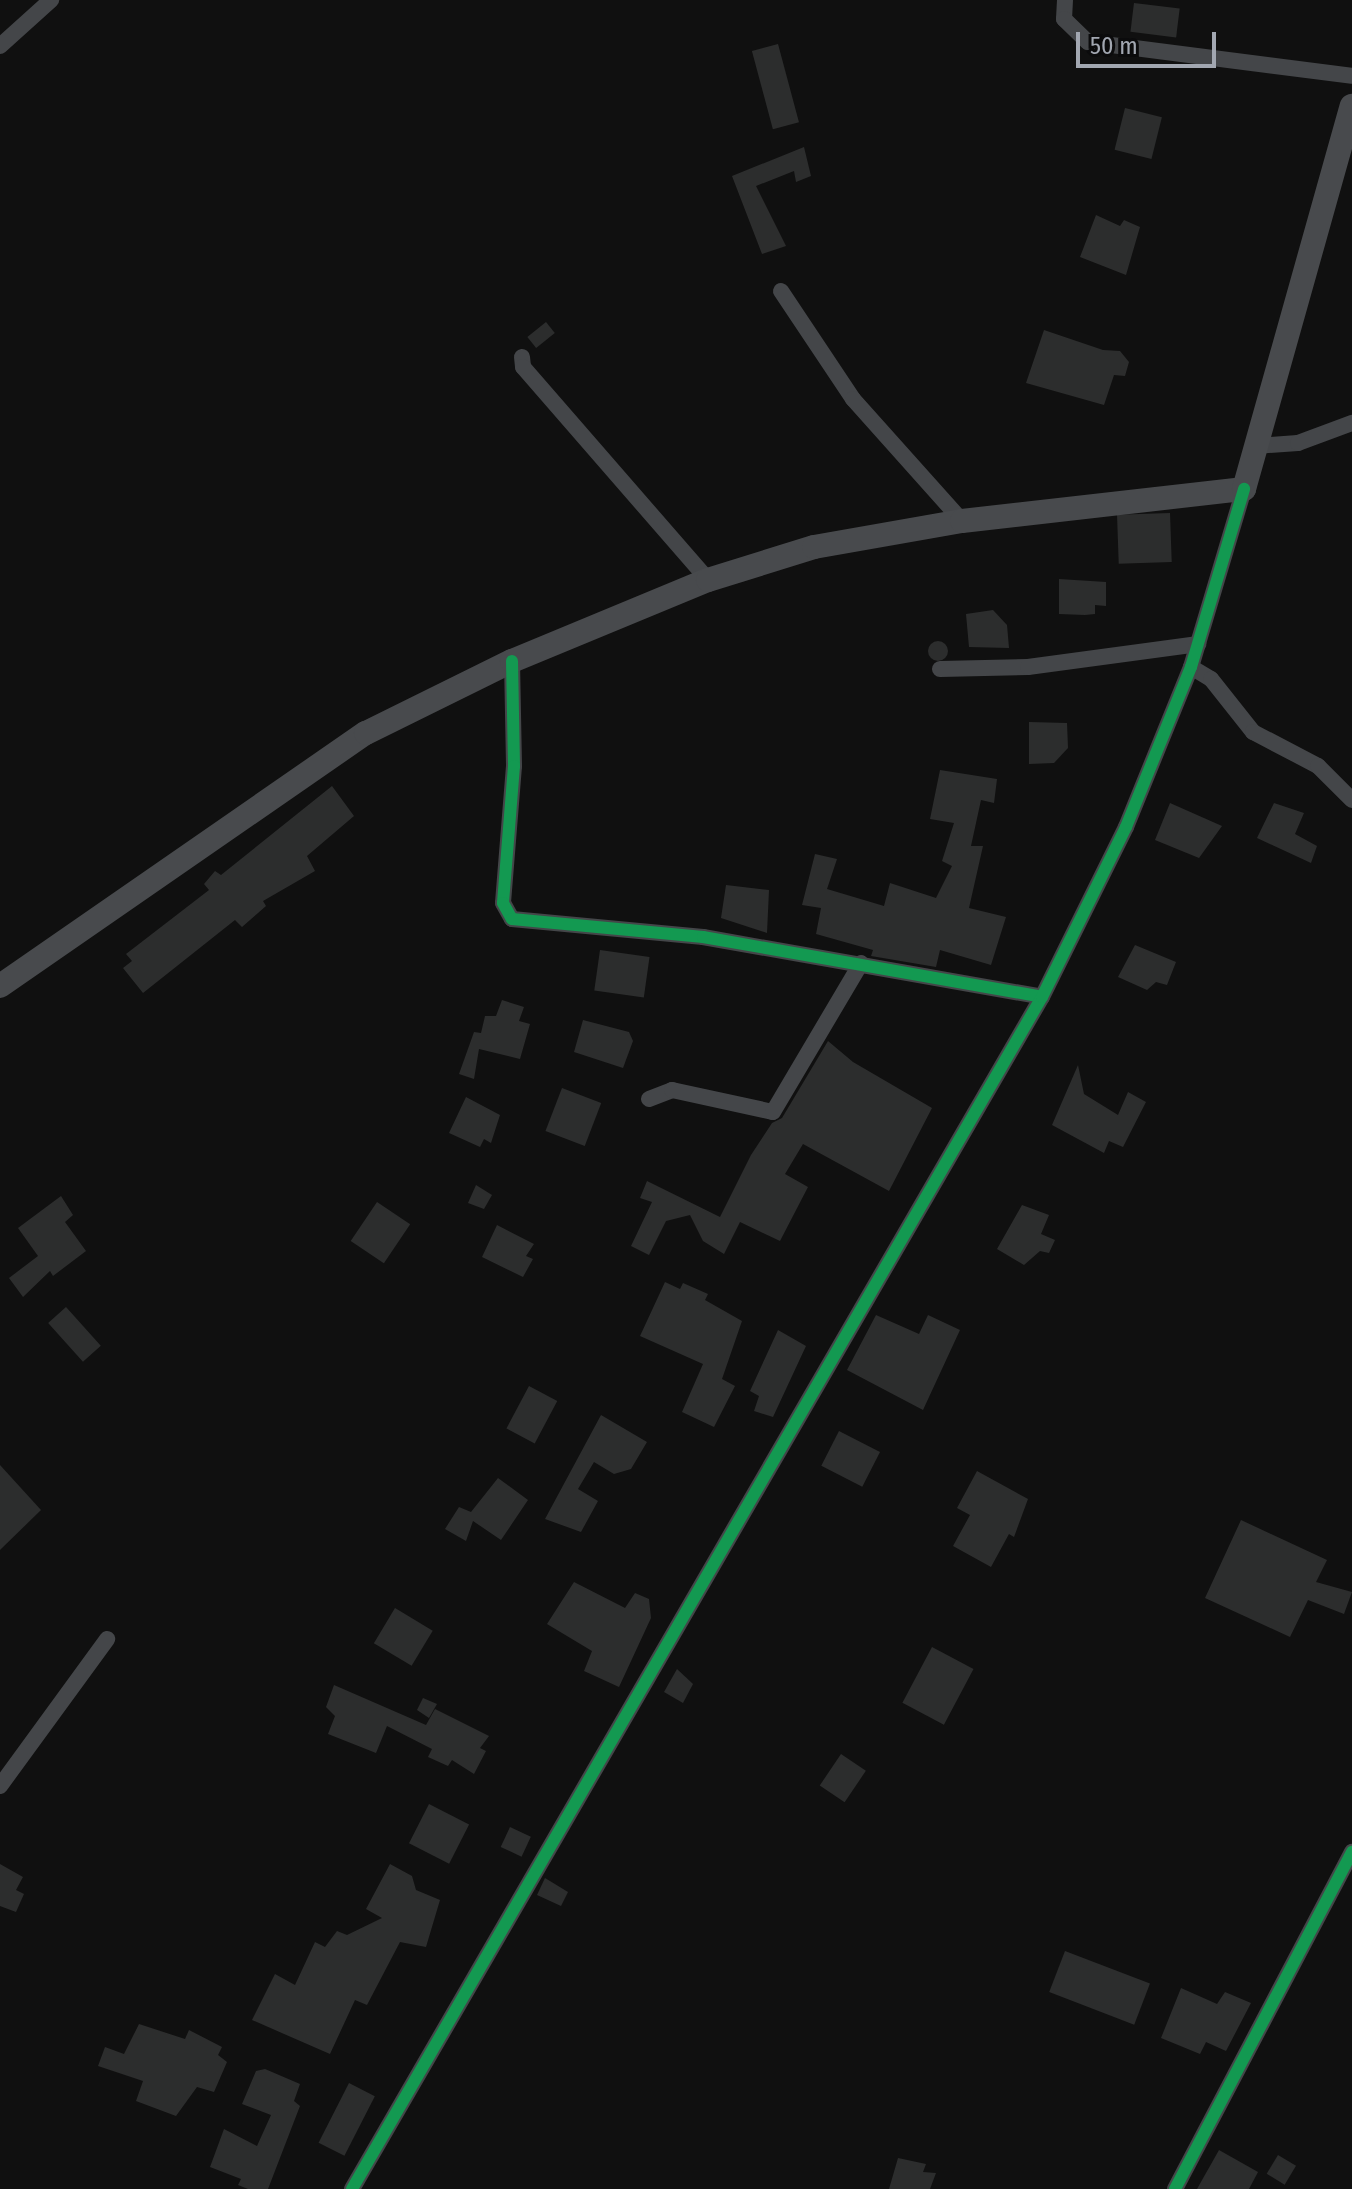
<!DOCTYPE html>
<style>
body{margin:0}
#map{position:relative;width:1352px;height:2189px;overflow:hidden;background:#101010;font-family:"Fira Sans Condensed",sans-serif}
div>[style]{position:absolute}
.building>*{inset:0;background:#2c2d2d;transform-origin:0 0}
.round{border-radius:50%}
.minor>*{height:16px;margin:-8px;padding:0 8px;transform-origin:8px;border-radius:8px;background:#444649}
.secondary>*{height:24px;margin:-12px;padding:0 12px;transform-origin:12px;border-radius:12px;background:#484a4d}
.cycleway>*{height:12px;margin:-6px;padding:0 6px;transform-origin:6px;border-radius:6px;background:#139951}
span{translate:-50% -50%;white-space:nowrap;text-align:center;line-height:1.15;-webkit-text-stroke:7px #0b0b0c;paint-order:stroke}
.scale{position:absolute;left:1076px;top:32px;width:140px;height:36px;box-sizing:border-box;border:4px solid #a2a7b1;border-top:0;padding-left:10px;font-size:24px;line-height:28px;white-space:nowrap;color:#a2a7b1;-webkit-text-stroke:6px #0b0b0c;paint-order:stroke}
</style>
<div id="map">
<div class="building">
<div style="left:1134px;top:3px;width:46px;height:29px;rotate:7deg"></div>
<div style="left:778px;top:44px;width:81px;height:27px;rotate:75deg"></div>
<div style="left:1125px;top:108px;width:38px;height:43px;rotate:14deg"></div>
<div style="clip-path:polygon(804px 147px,811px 176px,796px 182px,794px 171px,756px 186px,786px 246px,762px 254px,732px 176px)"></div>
<div style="clip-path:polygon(1096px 215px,1120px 226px,1124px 220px,1140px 227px,1126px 275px,1080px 257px)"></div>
<div style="left:546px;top:322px;width:14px;height:24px;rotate:51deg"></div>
<div style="clip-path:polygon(1044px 330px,1103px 350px,1120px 351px,1129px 362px,1125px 376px,1114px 375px,1104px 405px,1026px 383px)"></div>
<div style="left:1170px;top:513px;width:49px;height:53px;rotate:88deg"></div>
<div style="clip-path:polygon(1059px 579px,1106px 582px,1106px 606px,1095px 605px,1095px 614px,1085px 615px,1059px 614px)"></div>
<div style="clip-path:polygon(993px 610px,1007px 625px,1009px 648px,969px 647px,966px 614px)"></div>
<div class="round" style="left:928px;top:641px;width:20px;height:20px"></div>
<div style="clip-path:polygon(1029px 722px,1067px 723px,1068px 748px,1054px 763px,1029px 764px)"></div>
<div style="clip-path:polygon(940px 770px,997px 779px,994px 803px,981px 800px,971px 846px,983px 846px,969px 908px,1006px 917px,991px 965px,940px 950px,936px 967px,871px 956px,873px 950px,816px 934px,821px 908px,802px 905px,815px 854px,837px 859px,827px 889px,884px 906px,890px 883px,936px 898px,952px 866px,942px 861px,954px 823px,930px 819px)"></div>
<div style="clip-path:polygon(332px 786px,354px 816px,307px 856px,315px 871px,263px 901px,266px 906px,242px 927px,235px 920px,143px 993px,123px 968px,132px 961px,126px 954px,209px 890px,204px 884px,215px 871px,221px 875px)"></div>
<div style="clip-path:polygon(1170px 803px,1222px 826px,1199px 858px,1155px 840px)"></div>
<div style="clip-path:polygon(1274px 803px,1304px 813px,1295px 834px,1317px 846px,1311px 863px,1257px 838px)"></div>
<div style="clip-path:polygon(726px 885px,769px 890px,767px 933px,721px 918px)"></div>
<div style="clip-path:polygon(1135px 945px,1176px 962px,1167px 985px,1156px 982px,1147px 990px,1118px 977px)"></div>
<div style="left:600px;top:950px;width:50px;height:41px;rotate:8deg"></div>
<div style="clip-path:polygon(502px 1000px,524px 1007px,519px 1021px,530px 1024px,520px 1059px,479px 1049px,474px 1079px,459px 1074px,474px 1032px,481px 1033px,485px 1016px,496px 1016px)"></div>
<div style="clip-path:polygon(583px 1020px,629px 1032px,633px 1041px,623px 1068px,574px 1052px)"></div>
<div style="clip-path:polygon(828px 1041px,853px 1062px,932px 1108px,889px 1191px,803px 1144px,785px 1174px,808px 1187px,780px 1241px,740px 1222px,724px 1254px,703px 1241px,690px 1215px,666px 1221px,649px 1255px,631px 1246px,652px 1202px,640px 1198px,647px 1181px,720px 1217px,751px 1155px,772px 1123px,782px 1118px)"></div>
<div style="clip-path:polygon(1078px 1065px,1084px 1094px,1118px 1115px,1128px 1092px,1146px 1102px,1123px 1147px,1109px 1141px,1104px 1153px,1052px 1125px)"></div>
<div style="left:562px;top:1088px;width:42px;height:46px;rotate:21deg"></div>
<div style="clip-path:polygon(466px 1097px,500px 1115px,491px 1143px,484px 1139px,480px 1147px,449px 1133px)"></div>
<div style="clip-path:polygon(476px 1185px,492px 1195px,484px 1209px,468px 1203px)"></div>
<div style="clip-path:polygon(61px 1196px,73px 1215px,65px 1222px,86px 1251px,53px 1276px,50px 1271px,23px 1297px,9px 1278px,38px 1256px,18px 1228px)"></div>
<div style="left:377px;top:1202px;width:40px;height:47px;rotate:34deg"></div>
<div style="clip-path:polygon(1022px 1205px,1049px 1215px,1041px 1234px,1055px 1240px,1049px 1253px,1040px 1251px,1024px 1265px,997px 1249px)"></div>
<div style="clip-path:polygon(497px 1225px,534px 1244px,526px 1256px,533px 1259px,523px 1277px,482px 1257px)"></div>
<div style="clip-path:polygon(665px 1282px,680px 1289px,683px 1283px,708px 1294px,705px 1300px,742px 1321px,722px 1379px,735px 1386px,714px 1427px,682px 1412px,703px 1364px,640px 1336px)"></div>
<div style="left:66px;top:1307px;width:52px;height:24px;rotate:48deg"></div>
<div style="clip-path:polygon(876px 1315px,919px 1334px,928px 1315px,960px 1330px,923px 1410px,847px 1370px)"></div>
<div style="clip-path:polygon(778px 1330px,806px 1346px,773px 1417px,754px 1411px,759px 1396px,750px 1391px)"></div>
<div style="left:529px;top:1386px;width:32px;height:48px;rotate:28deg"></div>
<div style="clip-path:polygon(601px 1415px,647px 1442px,631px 1469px,614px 1474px,594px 1462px,578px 1489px,598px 1501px,581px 1532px,545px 1519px)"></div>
<div style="left:839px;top:1431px;width:46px;height:39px;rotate:27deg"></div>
<div style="clip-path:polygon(0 1465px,41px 1510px,0 1550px)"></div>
<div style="clip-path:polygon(977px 1471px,1028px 1499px,1014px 1537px,1009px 1534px,991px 1567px,953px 1546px,970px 1515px,957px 1508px)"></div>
<div style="clip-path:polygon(498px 1478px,528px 1500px,501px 1540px,473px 1521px,466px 1541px,445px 1529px,459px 1507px,471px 1512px)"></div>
<div style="clip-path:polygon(1241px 1520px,1327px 1560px,1316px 1582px,1352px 1592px,1344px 1614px,1308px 1600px,1290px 1637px,1205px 1598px)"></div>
<div style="clip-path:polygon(574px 1582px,625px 1608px,635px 1593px,649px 1599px,651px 1618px,619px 1687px,584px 1671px,592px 1651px,547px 1624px)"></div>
<div style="left:395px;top:1608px;width:44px;height:41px;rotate:31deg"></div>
<div style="left:932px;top:1647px;width:47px;height:63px;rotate:28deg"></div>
<div style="clip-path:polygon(677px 1669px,693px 1684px,683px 1703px,664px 1692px)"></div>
<div style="clip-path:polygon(334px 1685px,426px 1725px,435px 1709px,489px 1736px,480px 1748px,486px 1751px,474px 1774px,452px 1760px,448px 1766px,428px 1757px,432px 1749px,387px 1726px,376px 1753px,328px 1734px,335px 1716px,326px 1707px)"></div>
<div style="clip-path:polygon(423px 1698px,437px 1704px,429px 1718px,417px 1710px)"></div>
<div style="left:841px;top:1754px;width:30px;height:38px;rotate:34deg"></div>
<div style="left:429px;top:1804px;width:45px;height:44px;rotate:27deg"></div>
<div style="left:510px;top:1827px;width:23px;height:22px;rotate:25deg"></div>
<div style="clip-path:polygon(0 1864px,23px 1877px,16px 1890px,24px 1894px,16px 1912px,0 1906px)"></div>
<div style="clip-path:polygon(390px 1864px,412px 1876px,416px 1890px,440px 1900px,426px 1947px,400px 1942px,367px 2005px,355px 2000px,330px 2054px,252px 2020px,275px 1974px,295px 1985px,315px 1942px,325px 1947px,337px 1931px,347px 1935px,382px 1918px,366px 1909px)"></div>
<div style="clip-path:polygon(545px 1878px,568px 1892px,561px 1906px,537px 1895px)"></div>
<div style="left:1065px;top:1951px;width:91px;height:44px;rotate:21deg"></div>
<div style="clip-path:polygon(1181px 1988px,1217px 2004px,1225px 1992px,1251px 2003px,1226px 2051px,1206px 2042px,1200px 2054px,1161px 2038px)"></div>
<div style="clip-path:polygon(139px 2024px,185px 2039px,189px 2030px,222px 2047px,218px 2055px,227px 2062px,214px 2092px,197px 2087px,176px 2116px,136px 2101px,143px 2081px,98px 2066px,105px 2047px,124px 2054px)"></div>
<div style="clip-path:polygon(265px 2069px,300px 2084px,294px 2101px,300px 2106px,268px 2189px,248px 2189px,238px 2185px,241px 2179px,210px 2167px,224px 2129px,257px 2146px,271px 2115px,242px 2104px,256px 2071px)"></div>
<div style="left:349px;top:2083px;width:29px;height:67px;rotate:27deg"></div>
<div style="clip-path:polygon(1219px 2150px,1258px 2172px,1249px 2189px,1197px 2189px)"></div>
<div style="left:1278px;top:2155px;width:21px;height:22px;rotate:31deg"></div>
<div style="clip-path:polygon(898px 2158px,926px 2164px,923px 2172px,936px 2173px,930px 2189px,889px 2189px)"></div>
</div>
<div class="minor">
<div style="left:1065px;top:0;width:19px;rotate:93deg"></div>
<div style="left:1064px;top:19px;width:33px;rotate:44deg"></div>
<div style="left:1088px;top:42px;width:266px;rotate:7.3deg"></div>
<div style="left:0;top:46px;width:69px;rotate:-42deg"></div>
<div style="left:781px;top:291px;width:130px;rotate:56.3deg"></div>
<div style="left:853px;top:399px;width:164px;rotate:48.2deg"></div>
<div style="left:522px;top:357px;width:10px;rotate:84deg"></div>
<div style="left:523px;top:367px;width:282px;rotate:49deg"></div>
<div style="left:1256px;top:446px;width:42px;rotate:-4.1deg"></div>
<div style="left:1298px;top:443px;width:58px;rotate:-20.3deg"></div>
<div style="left:512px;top:661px;width:105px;rotate:88.9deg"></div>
<div style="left:514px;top:766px;width:137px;rotate:94.6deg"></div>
<div style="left:503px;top:903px;width:18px;rotate:61deg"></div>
<div style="left:512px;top:919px;width:192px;rotate:5.4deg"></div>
<div style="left:703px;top:937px;width:344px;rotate:10deg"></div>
<div style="left:1191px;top:667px;width:23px;rotate:31deg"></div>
<div style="left:1211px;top:679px;width:68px;rotate:51.6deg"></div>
<div style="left:1253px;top:732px;width:73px;rotate:27.6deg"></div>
<div style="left:1318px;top:766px;width:48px;rotate:45deg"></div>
<div style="left:940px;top:669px;width:88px;rotate:-1.3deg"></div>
<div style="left:1028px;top:667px;width:172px;rotate:-7.7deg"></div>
<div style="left:649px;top:1099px;width:25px;rotate:-21deg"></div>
<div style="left:672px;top:1090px;width:103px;rotate:12.3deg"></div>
<div style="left:773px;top:1112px;width:173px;rotate:-59.4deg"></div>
<div style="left:0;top:1786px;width:182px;rotate:-53.9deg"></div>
<div style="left:352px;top:2189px;width:1377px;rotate:-59.94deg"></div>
<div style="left:1042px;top:997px;width:190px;rotate:-63.7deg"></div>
<div style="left:1126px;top:827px;width:173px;rotate:-67.9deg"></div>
<div style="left:1191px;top:667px;width:186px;rotate:-73.4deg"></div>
<div style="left:1175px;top:2189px;width:381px;rotate:-62.3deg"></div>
</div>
<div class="secondary">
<div style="left:0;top:986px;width:445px;rotate:-34.7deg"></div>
<div style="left:366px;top:733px;width:163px;rotate:-26.3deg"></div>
<div style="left:512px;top:661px;width:212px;rotate:-22.5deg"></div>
<div style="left:708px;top:580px;width:111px;rotate:-17.3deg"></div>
<div style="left:814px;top:547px;width:150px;rotate:-10deg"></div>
<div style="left:962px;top:521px;width:284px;rotate:-6.5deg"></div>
<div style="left:1244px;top:489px;width:398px;rotate:-74.3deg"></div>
</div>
<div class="cycleway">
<div style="left:512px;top:661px;width:105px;rotate:88.9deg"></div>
<div style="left:514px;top:766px;width:137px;rotate:94.6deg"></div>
<div style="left:503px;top:903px;width:18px;rotate:61deg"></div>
<div style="left:512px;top:919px;width:192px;rotate:5.4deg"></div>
<div style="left:703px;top:937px;width:344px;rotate:10deg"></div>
<div style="left:352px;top:2189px;width:1377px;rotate:-59.94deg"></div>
<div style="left:1042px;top:997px;width:190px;rotate:-63.7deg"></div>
<div style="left:1126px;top:827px;width:173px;rotate:-67.9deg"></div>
<div style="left:1191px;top:667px;width:186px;rotate:-73.4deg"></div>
<div style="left:1175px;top:2189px;width:381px;rotate:-62.3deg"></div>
</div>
<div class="scale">50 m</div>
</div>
